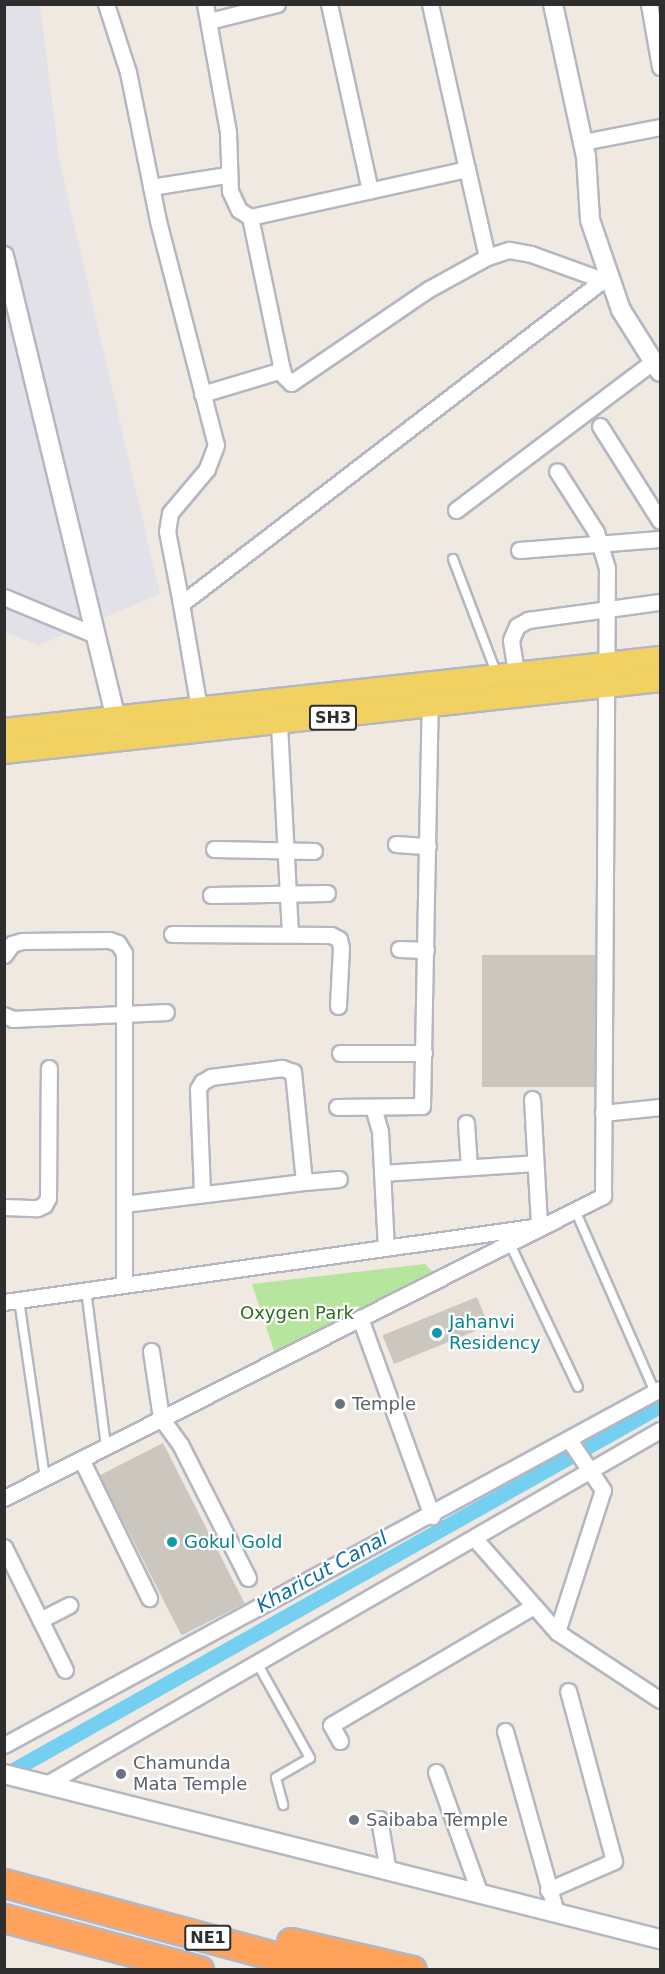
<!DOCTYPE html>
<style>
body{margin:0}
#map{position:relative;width:665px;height:1974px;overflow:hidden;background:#efe9e1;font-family:"DejaVu Sans",sans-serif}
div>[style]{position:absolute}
.industrial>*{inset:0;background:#e3e1e8}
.green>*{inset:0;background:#b6e59e}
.canal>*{height:15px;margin:-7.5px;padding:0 7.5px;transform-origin:7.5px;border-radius:7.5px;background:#75cff0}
.building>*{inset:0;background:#cbc7bf;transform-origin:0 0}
.roads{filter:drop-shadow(2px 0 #b4b7c1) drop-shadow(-2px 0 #b4b7c1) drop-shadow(0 2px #b4b7c1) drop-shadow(0 -2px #b4b7c1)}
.service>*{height:8px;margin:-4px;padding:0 4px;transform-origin:4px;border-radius:4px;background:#fff}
.minor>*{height:15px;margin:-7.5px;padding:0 7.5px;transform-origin:7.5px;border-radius:7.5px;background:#fff}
.tertiary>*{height:18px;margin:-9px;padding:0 9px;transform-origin:9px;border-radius:9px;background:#fff}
.primary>*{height:22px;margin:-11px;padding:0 11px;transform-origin:11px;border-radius:11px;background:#f2d163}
.motorway>*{height:27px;margin:-13.5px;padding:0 13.5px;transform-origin:13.5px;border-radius:13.5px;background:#ffa35c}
.dots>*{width:16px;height:16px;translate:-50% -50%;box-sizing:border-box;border:3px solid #fff;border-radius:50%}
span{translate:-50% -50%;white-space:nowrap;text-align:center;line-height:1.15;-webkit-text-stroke:4.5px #fff;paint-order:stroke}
.shield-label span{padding:2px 4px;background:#fff;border:2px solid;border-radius:4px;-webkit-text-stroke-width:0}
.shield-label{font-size:16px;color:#2e2e2e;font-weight:700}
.park-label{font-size:18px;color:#2c6e1b}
.culture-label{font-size:18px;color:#0d838f}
.left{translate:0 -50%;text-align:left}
.worship-label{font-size:18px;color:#5b616d}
.water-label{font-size:20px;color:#0d6fa3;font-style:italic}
.frame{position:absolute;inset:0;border:6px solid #2e2e2e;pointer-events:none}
</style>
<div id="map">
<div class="industrial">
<div style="clip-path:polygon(4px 5px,40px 5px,59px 159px,160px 594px,39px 645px,5px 632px)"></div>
</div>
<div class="green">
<div style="clip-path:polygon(425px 1264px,432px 1271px,433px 1282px,277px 1360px,252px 1284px)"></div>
</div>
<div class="canal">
<div style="left:4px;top:1775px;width:753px;rotate:-29.36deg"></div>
</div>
<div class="building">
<div style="left:482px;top:955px;width:113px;height:132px"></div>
<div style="left:477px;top:1297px;width:31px;height:102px;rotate:68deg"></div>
<div style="left:163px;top:1443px;width:180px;height:71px;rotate:63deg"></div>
</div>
<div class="roads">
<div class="service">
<div style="left:453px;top:559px;width:121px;rotate:69.2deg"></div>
<div style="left:575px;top:1210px;width:199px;rotate:66.3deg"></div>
<div style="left:510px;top:1244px;width:158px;rotate:64.6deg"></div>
<div style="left:86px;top:1290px;width:157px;rotate:82.7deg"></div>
<div style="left:19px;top:1300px;width:180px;rotate:81.7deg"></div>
<div style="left:256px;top:1661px;width:111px;rotate:60.9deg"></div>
<div style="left:310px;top:1758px;width:39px;rotate:150deg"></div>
<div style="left:276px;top:1778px;width:28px;rotate:75deg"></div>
</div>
<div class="minor">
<div style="left:106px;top:4px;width:71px;rotate:72.1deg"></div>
<div style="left:128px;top:72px;width:152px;rotate:78.6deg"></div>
<div style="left:158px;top:221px;width:231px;rotate:75.5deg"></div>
<div style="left:216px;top:445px;width:26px;rotate:111deg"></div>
<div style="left:207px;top:469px;width:57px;rotate:130.1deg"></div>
<div style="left:170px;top:513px;width:18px;rotate:99deg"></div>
<div style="left:167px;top:531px;width:74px;rotate:79.1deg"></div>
<div style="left:205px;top:4px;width:130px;rotate:79.8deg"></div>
<div style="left:228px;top:132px;width:59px;rotate:88.1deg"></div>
<div style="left:230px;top:191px;width:21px;rotate:65deg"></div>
<div style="left:239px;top:210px;width:13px;rotate:32deg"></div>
<div style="left:329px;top:4px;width:191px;rotate:77.6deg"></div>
<div style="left:430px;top:4px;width:169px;rotate:77.4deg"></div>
<div style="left:649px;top:4px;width:64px;rotate:80.1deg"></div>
<div style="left:209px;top:21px;width:70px;rotate:-14deg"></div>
<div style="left:583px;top:142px;width:78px;rotate:-11deg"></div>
<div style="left:151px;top:187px;width:77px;rotate:-9deg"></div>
<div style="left:487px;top:257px;width:90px;rotate:-102.8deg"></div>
<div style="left:467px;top:169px;width:222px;rotate:167.5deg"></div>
<div style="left:250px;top:217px;width:161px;rotate:78.2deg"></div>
<div style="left:283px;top:375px;width:11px;rotate:45deg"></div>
<div style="left:291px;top:383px;width:167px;rotate:-34.3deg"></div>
<div style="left:429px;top:289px;width:66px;rotate:-28.9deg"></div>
<div style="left:487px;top:257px;width:23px;rotate:-18deg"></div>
<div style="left:509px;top:250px;width:22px;rotate:10deg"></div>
<div style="left:531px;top:254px;width:85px;rotate:19.9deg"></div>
<div style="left:202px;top:394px;width:84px;rotate:-16.7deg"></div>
<div style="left:600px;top:426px;width:112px;rotate:57.7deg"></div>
<div style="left:456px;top:510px;width:248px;rotate:-37deg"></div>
<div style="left:519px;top:550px;width:141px;rotate:-4.5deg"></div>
<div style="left:4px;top:597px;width:96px;rotate:22.6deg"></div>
<div style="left:516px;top:672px;width:32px;rotate:-99deg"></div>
<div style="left:511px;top:640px;width:15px;rotate:-67deg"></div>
<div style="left:517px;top:626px;width:13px;rotate:-29deg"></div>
<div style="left:528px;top:620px;width:133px;rotate:-7.8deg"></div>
<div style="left:199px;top:708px;width:106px;rotate:-99.8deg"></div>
<div style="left:181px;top:604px;width:532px;rotate:-37.52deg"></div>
<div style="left:279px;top:724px;width:210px;rotate:87deg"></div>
<div style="left:396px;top:844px;width:32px;rotate:4deg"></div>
<div style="left:214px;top:849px;width:100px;rotate:1.1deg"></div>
<div style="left:211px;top:895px;width:116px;rotate:-1deg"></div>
<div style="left:172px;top:934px;width:159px;rotate:0.4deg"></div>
<div style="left:331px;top:935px;width:9px;rotate:27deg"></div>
<div style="left:339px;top:939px;width:9px;rotate:77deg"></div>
<div style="left:341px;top:948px;width:58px;rotate:93deg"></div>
<div style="left:399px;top:949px;width:27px;rotate:2deg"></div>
<div style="left:4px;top:955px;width:14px;rotate:-54deg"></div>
<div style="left:12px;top:944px;width:10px;rotate:-17deg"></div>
<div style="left:22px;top:941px;width:87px;rotate:-0.7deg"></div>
<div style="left:109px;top:940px;width:9px;rotate:18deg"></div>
<div style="left:118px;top:943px;width:12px;rotate:59deg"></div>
<div style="left:124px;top:953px;width:332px;rotate:90deg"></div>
<div style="left:4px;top:1015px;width:10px;rotate:24deg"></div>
<div style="left:13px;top:1019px;width:153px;rotate:-2.6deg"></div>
<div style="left:340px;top:1053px;width:84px"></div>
<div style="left:532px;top:1099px;width:127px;rotate:86.8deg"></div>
<div style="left:337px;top:1107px;width:85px;rotate:-0.7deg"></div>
<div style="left:422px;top:1106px;width:399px;rotate:-88.9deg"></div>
<div style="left:373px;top:1107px;width:25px;rotate:74deg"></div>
<div style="left:380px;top:1131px;width:117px;rotate:87.1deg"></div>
<div style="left:603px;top:1113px;width:57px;rotate:-6deg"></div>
<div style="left:466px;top:1123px;width:44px;rotate:86.1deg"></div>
<div style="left:382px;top:1173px;width:153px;rotate:-3.7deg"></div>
<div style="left:304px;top:1182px;width:35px;rotate:-5deg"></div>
<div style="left:124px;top:1204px;width:181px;rotate:-7deg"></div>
<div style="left:304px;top:1182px;width:111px;rotate:-95.7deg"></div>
<div style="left:293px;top:1072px;width:12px;rotate:-160deg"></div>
<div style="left:282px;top:1068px;width:72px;rotate:172.8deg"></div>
<div style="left:211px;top:1077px;width:10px;rotate:151deg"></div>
<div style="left:202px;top:1082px;width:8px;rotate:120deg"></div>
<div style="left:198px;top:1089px;width:105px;rotate:87.8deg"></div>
<div style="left:4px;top:1207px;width:33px;rotate:2deg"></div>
<div style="left:37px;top:1208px;width:8px;rotate:-23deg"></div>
<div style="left:44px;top:1205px;width:8px;rotate:-60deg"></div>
<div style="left:48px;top:1198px;width:130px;rotate:-89.6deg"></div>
<div style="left:4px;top:1302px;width:534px;rotate:-8.07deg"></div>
<div style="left:360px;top:1318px;width:211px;rotate:70deg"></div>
<div style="left:151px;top:1351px;width:68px;rotate:81.5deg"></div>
<div style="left:161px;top:1418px;width:34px;rotate:54deg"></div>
<div style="left:181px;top:1446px;width:148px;rotate:63.1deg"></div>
<div style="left:81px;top:1459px;width:155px;rotate:63.9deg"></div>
<div style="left:4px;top:1498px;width:671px;rotate:-26.76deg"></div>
<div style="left:603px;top:1196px;width:628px;rotate:-89.64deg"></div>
<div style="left:607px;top:568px;width:38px;rotate:-107deg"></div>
<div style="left:596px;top:532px;width:72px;rotate:-122.6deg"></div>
<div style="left:475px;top:1539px;width:124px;rotate:48.6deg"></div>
<div style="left:557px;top:1632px;width:123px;rotate:33.4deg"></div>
<div style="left:4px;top:1547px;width:137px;rotate:63.6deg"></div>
<div style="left:40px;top:1620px;width:33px;rotate:-27deg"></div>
<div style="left:557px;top:1632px;width:149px;rotate:-72.1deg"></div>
<div style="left:603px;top:1490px;width:59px;rotate:-124deg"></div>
<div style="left:505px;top:1731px;width:188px;rotate:74.3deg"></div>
<div style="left:340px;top:1741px;width:18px;rotate:-119deg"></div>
<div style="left:331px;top:1725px;width:235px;rotate:-30.4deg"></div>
<div style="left:4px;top:1745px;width:746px;rotate:-28.49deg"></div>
<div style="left:436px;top:1772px;width:130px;rotate:70.2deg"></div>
<div style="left:45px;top:1785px;width:710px;rotate:-30deg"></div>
<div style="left:379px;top:1819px;width:53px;rotate:80.2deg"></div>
<div style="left:548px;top:1890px;width:72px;rotate:-23.7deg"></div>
<div style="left:614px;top:1861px;width:176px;rotate:-105.1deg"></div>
</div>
<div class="tertiary">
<div style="left:553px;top:4px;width:156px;rotate:77.8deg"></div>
<div style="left:586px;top:156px;width:64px;rotate:86.4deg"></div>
<div style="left:590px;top:220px;width:95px;rotate:71deg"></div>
<div style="left:621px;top:310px;width:73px;rotate:57.8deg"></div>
<div style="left:4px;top:256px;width:487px;rotate:76.4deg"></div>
<div style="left:4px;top:1774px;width:676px;rotate:14.12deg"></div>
</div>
<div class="primary">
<div style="left:4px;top:730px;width:660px;rotate:-6.26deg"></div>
<div style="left:4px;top:752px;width:660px;rotate:-6.26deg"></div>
</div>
<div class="motorway">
<div style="left:4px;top:1883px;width:334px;rotate:15.1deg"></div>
<div style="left:4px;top:1918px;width:202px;rotate:14.9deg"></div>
<div style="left:291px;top:1942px;width:124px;rotate:13deg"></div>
</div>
</div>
<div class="dots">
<div style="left:437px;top:1333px;background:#0f9aa8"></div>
<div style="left:340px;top:1404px;background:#6b7280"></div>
<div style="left:172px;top:1542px;background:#0f9aa8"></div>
<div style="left:121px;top:1774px;background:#6b7280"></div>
<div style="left:354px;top:1820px;background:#6b7280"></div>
</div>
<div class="shield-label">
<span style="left:333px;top:718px">SH3</span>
<span style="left:208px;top:1938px">NE1</span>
</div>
<div class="park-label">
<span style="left:297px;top:1313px">Oxygen Park</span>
</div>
<div class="culture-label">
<span class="left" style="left:449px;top:1333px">Jahanvi<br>Residency</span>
<span class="left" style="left:184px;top:1542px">Gokul Gold</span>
</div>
<div class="worship-label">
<span class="left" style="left:352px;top:1404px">Temple</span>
<span class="left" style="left:133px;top:1774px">Chamunda<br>Mata Temple</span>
<span class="left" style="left:366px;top:1820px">Saibaba Temple</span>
</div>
<div class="water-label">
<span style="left:322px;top:1572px;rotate:-29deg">Kharicut Canal</span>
</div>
<div class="frame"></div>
</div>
